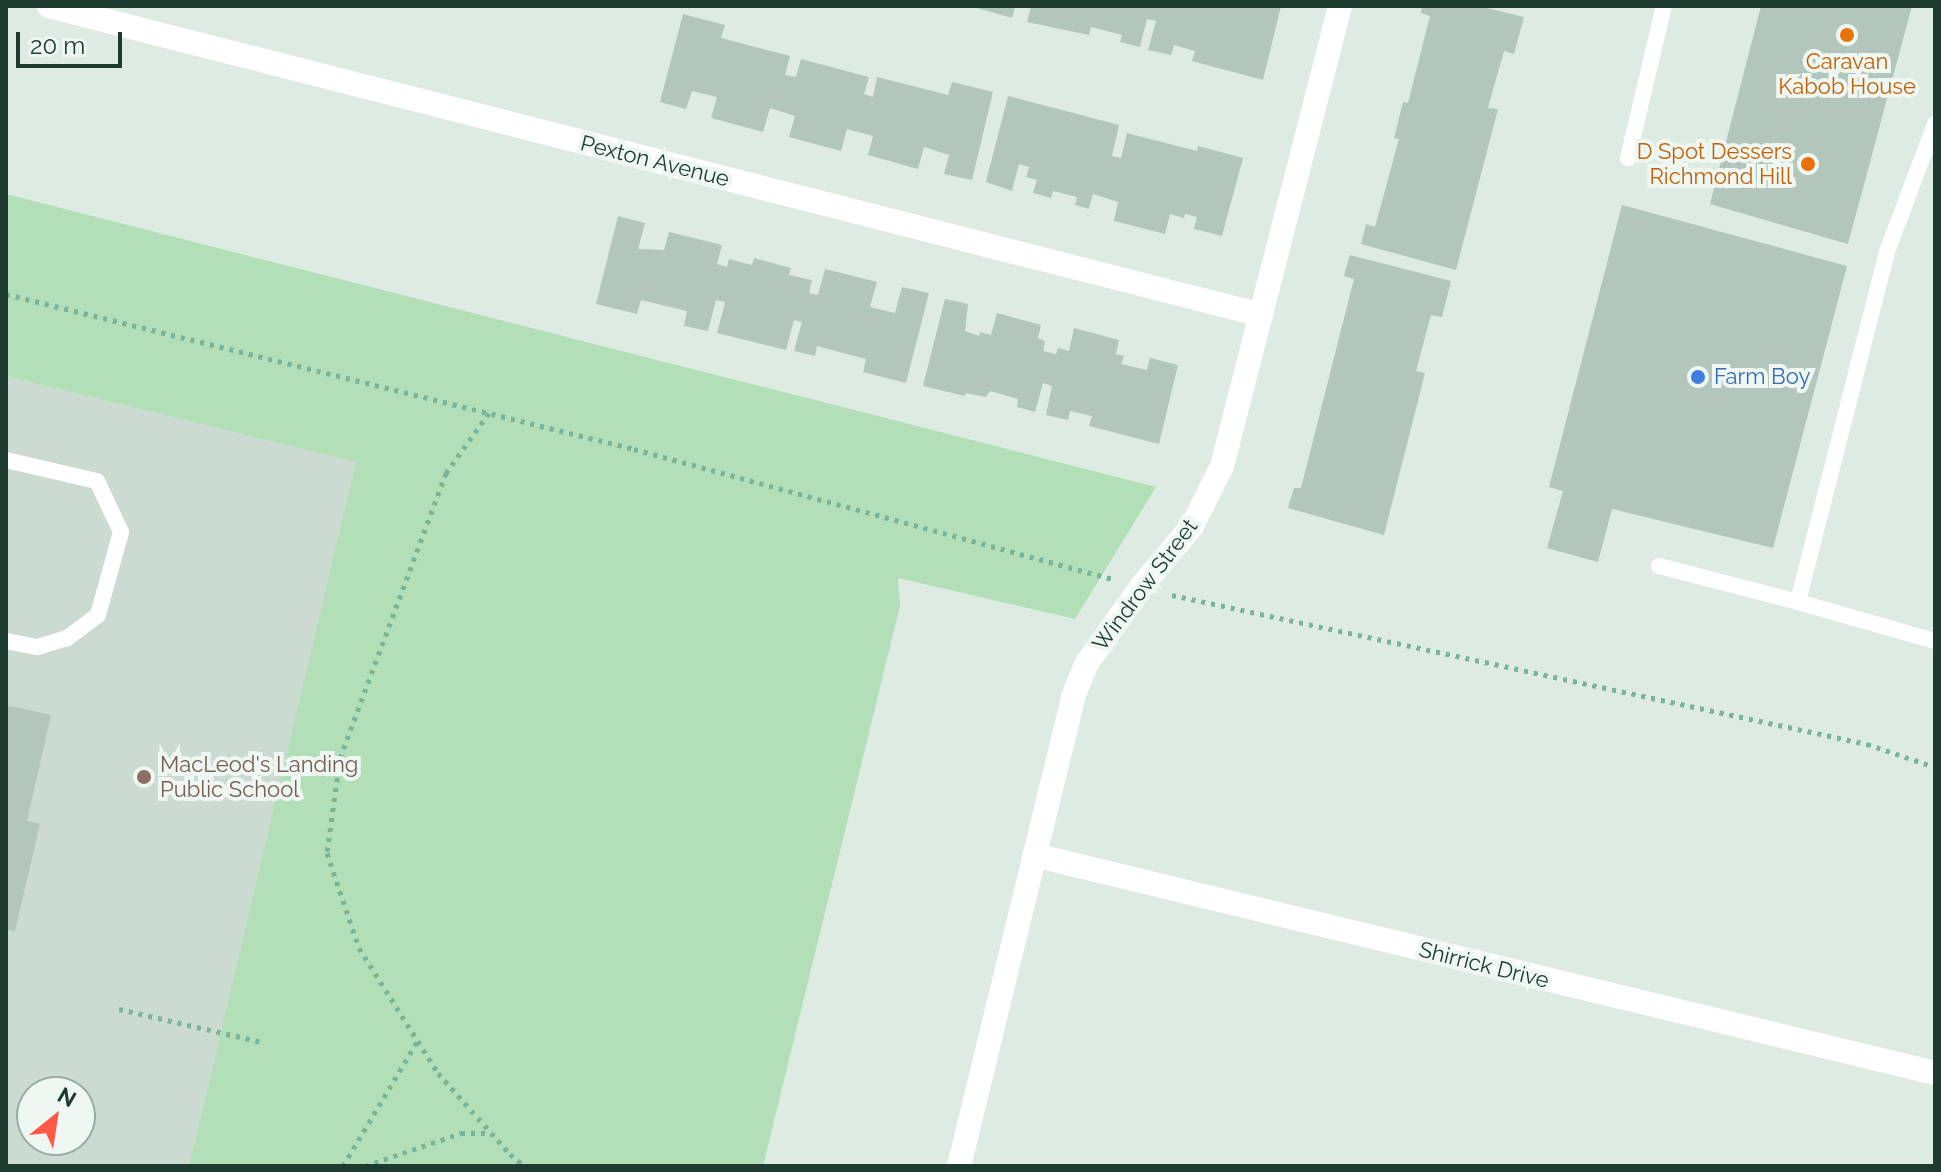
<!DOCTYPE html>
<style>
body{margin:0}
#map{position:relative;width:1941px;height:1172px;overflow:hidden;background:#ddebe3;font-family:Raleway,sans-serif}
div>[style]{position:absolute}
.built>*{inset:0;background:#cbdbd1}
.green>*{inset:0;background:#b3dfb8}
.building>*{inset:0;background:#b2c6bb}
.path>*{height:5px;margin-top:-2.5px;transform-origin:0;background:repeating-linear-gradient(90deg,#79b398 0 4px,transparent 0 10px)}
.service>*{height:16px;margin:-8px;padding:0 8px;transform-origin:8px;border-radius:8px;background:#fff}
.minor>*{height:24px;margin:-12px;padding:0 12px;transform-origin:12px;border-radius:12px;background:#fff}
.dots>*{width:22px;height:22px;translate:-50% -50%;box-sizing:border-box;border:4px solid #eef7f1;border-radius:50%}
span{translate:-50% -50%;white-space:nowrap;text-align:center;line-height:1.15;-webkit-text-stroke:8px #eef7f1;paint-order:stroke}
.food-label{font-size:22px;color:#c56008}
.right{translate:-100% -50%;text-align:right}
.street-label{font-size:22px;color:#1d3c2f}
.shop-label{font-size:22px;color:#366cbe}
.left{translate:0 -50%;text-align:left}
.education-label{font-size:22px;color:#785e54}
.frame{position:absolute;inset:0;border:8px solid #1d3c2f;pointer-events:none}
.north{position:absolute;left:16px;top:1076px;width:80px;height:80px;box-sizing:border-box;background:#eef7f1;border:2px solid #9aaca3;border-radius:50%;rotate:30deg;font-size:22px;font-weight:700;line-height:32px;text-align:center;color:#1d3c2f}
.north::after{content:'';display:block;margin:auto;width:28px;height:36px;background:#ff5847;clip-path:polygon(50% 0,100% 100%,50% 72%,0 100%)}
.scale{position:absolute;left:16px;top:32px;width:106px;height:36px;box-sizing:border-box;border:4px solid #1d3c2f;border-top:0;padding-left:10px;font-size:24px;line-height:28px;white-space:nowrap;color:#1d3c2f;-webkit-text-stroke:6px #eef7f1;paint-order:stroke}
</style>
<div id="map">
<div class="built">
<div style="clip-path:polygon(evenodd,6px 376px,357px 462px,189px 1166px,6px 1166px,6px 376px,32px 1092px,80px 1092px,80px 1140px,32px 1140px,32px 1092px)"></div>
</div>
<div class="green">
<div style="clip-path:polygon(6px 194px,1156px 487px,1075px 619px,898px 578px,900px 606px,763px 1166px,189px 1166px,356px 462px,6px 376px)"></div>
</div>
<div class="building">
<div style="clip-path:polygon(970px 6px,1015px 6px,1012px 18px)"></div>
<div style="clip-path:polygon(1031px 6px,1251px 7px,1281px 6px,1263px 80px,1192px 61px,1195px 51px,1174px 45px,1171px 55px,1148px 50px,1156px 21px,1147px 19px,1140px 47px,1120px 42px,1122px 35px,1091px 27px,1089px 35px,1027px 22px)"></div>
<div style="clip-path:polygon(1422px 6px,1479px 6px,1524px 17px,1514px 54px,1504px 51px,1488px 108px,1498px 109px,1456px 270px,1361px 244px,1366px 224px,1375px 227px,1399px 139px,1394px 138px,1403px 102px,1408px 103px,1430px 16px,1421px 13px)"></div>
<div style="clip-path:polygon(1761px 6px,1912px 6px,1848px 244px,1710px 204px)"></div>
<div style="clip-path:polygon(683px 14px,725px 25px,721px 38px,790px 56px,785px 75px,796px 77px,801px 59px,869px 77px,864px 94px,873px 97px,877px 77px,948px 95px,952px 82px,993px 92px,972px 180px,944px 174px,949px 155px,924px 147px,918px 169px,868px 155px,873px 136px,847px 129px,841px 151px,789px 137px,795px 116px,770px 108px,763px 132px,711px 118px,717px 97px,692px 91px,686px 109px,660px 102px)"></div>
<div style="clip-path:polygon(1008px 96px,1119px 125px,1112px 156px,1121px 158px,1127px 133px,1197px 151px,1198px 146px,1243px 158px,1222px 236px,1194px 229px,1197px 217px,1185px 214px,1184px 218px,1170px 214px,1165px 234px,1114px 221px,1118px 202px,1093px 194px,1089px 209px,1075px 205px,1077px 197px,1053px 191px,1051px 198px,1033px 193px,1037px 180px,1026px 177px,1029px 167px,1019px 164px,1012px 191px,986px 182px)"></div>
<div style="clip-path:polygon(1622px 205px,1847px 266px,1773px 548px,1612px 509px,1598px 562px,1547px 548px,1563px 491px,1549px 487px)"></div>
<div style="clip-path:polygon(618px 216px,645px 223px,638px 249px,664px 250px,669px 232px,722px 245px,717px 264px,727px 267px,729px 259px,752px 265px,754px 258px,791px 268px,789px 275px,812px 280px,809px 293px,818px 295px,825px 269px,877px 282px,870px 307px,895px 313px,902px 287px,929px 293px,906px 383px,863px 372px,866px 359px,817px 346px,815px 356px,794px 351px,802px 322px,794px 320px,786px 350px,717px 333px,725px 302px,716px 300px,708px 331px,684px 326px,687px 311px,641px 300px,637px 314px,596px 304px)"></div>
<div style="clip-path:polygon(1350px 255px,1451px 281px,1442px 317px,1431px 315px,1416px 371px,1425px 373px,1384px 535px,1288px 508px,1294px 488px,1301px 488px,1354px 279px,1344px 276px)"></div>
<div style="clip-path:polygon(945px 299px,968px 304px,965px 331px,979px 336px,980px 332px,991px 335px,997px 313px,1041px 325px,1038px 338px,1045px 341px,1043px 351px,1056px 354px,1058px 348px,1069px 351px,1074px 328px,1119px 340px,1116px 354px,1124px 356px,1121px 364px,1147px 370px,1150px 358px,1178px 365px,1159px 444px,1089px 426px,1092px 416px,1070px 411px,1068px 420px,1046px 415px,1052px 386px,1043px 383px,1035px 412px,1017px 407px,1018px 399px,990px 391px,986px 397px,966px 393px,965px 396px,923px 386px)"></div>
<div style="clip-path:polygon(6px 705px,51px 715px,27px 821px,40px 824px,15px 931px,6px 929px)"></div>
</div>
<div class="path">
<div style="left:6px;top:294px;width:647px;rotate:13.86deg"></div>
<div style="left:634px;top:449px;width:495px;rotate:15.2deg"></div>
<div style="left:489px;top:413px;width:74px;rotate:125.6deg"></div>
<div style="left:446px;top:473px;width:304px;rotate:110.4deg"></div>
<div style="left:340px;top:758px;width:96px;rotate:97.8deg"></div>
<div style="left:327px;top:853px;width:100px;rotate:71.4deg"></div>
<div style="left:359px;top:948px;width:148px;rotate:57.7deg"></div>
<div style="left:438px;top:1073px;width:108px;rotate:48.4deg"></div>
<div style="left:510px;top:1154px;width:19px;rotate:39deg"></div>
<div style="left:1172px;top:595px;width:711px;rotate:12.1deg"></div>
<div style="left:1867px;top:744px;width:72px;rotate:18.7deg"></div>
<div style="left:119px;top:1009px;width:147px;rotate:13deg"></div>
<div style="left:343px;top:1166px;width:147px;rotate:-59.2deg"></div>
<div style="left:365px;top:1166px;width:102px;rotate:-19deg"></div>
<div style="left:461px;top:1133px;width:30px"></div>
</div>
<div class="service">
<div style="left:1935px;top:124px;width:137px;rotate:110.6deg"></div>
<div style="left:1887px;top:252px;width:361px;rotate:104.3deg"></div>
<div style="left:1798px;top:602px;width:142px;rotate:15.9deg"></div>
<div style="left:1628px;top:158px;width:156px;rotate:-76.7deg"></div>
<div style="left:6px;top:460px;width:93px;rotate:13deg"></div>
<div style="left:97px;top:481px;width:56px;rotate:64.8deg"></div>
<div style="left:121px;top:532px;width:86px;rotate:105.5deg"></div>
<div style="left:98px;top:615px;width:39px;rotate:143deg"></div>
<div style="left:67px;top:638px;width:31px;rotate:163deg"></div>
<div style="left:37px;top:647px;width:32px;rotate:-169deg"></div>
<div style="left:1659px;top:566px;width:144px;rotate:14.5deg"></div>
</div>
<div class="minor">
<div style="left:49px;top:6px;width:1251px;rotate:14.3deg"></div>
<div style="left:1034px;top:855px;width:927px;rotate:13.6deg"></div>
<div style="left:959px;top:1166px;width:483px;rotate:-76.3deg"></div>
<div style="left:1073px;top:697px;width:37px;rotate:-68deg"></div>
<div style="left:1087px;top:663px;width:93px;rotate:-54.6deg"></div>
<div style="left:1141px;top:587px;width:80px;rotate:-50.1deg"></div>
<div style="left:1192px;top:526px;width:67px;rotate:-63.4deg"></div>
<div style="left:1222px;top:466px;width:475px;rotate:-75.6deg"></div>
</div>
<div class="dots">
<div style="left:1847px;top:35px;background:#e8710a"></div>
<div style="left:1808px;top:164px;background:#e8710a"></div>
<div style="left:1698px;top:377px;background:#3f7fe0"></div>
<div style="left:144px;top:777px;background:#8d6e63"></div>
</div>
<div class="food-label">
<span style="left:1847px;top:74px">Caravan<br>Kabob House</span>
<span class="right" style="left:1792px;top:164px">D Spot Dessers<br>Richmond Hill</span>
</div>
<div class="street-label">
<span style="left:655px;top:161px;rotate:14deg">Pexton Avenue</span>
<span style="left:1145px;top:585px;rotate:-53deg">Windrow Street</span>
<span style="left:1484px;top:965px;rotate:14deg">Shirrick Drive</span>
</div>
<div class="shop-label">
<span class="left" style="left:1714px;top:377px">Farm Boy</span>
</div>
<div class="education-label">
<span class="left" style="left:160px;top:777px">MacLeod's Landing<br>Public School</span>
</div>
<div class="frame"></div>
<div class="north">N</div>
<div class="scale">20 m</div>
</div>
